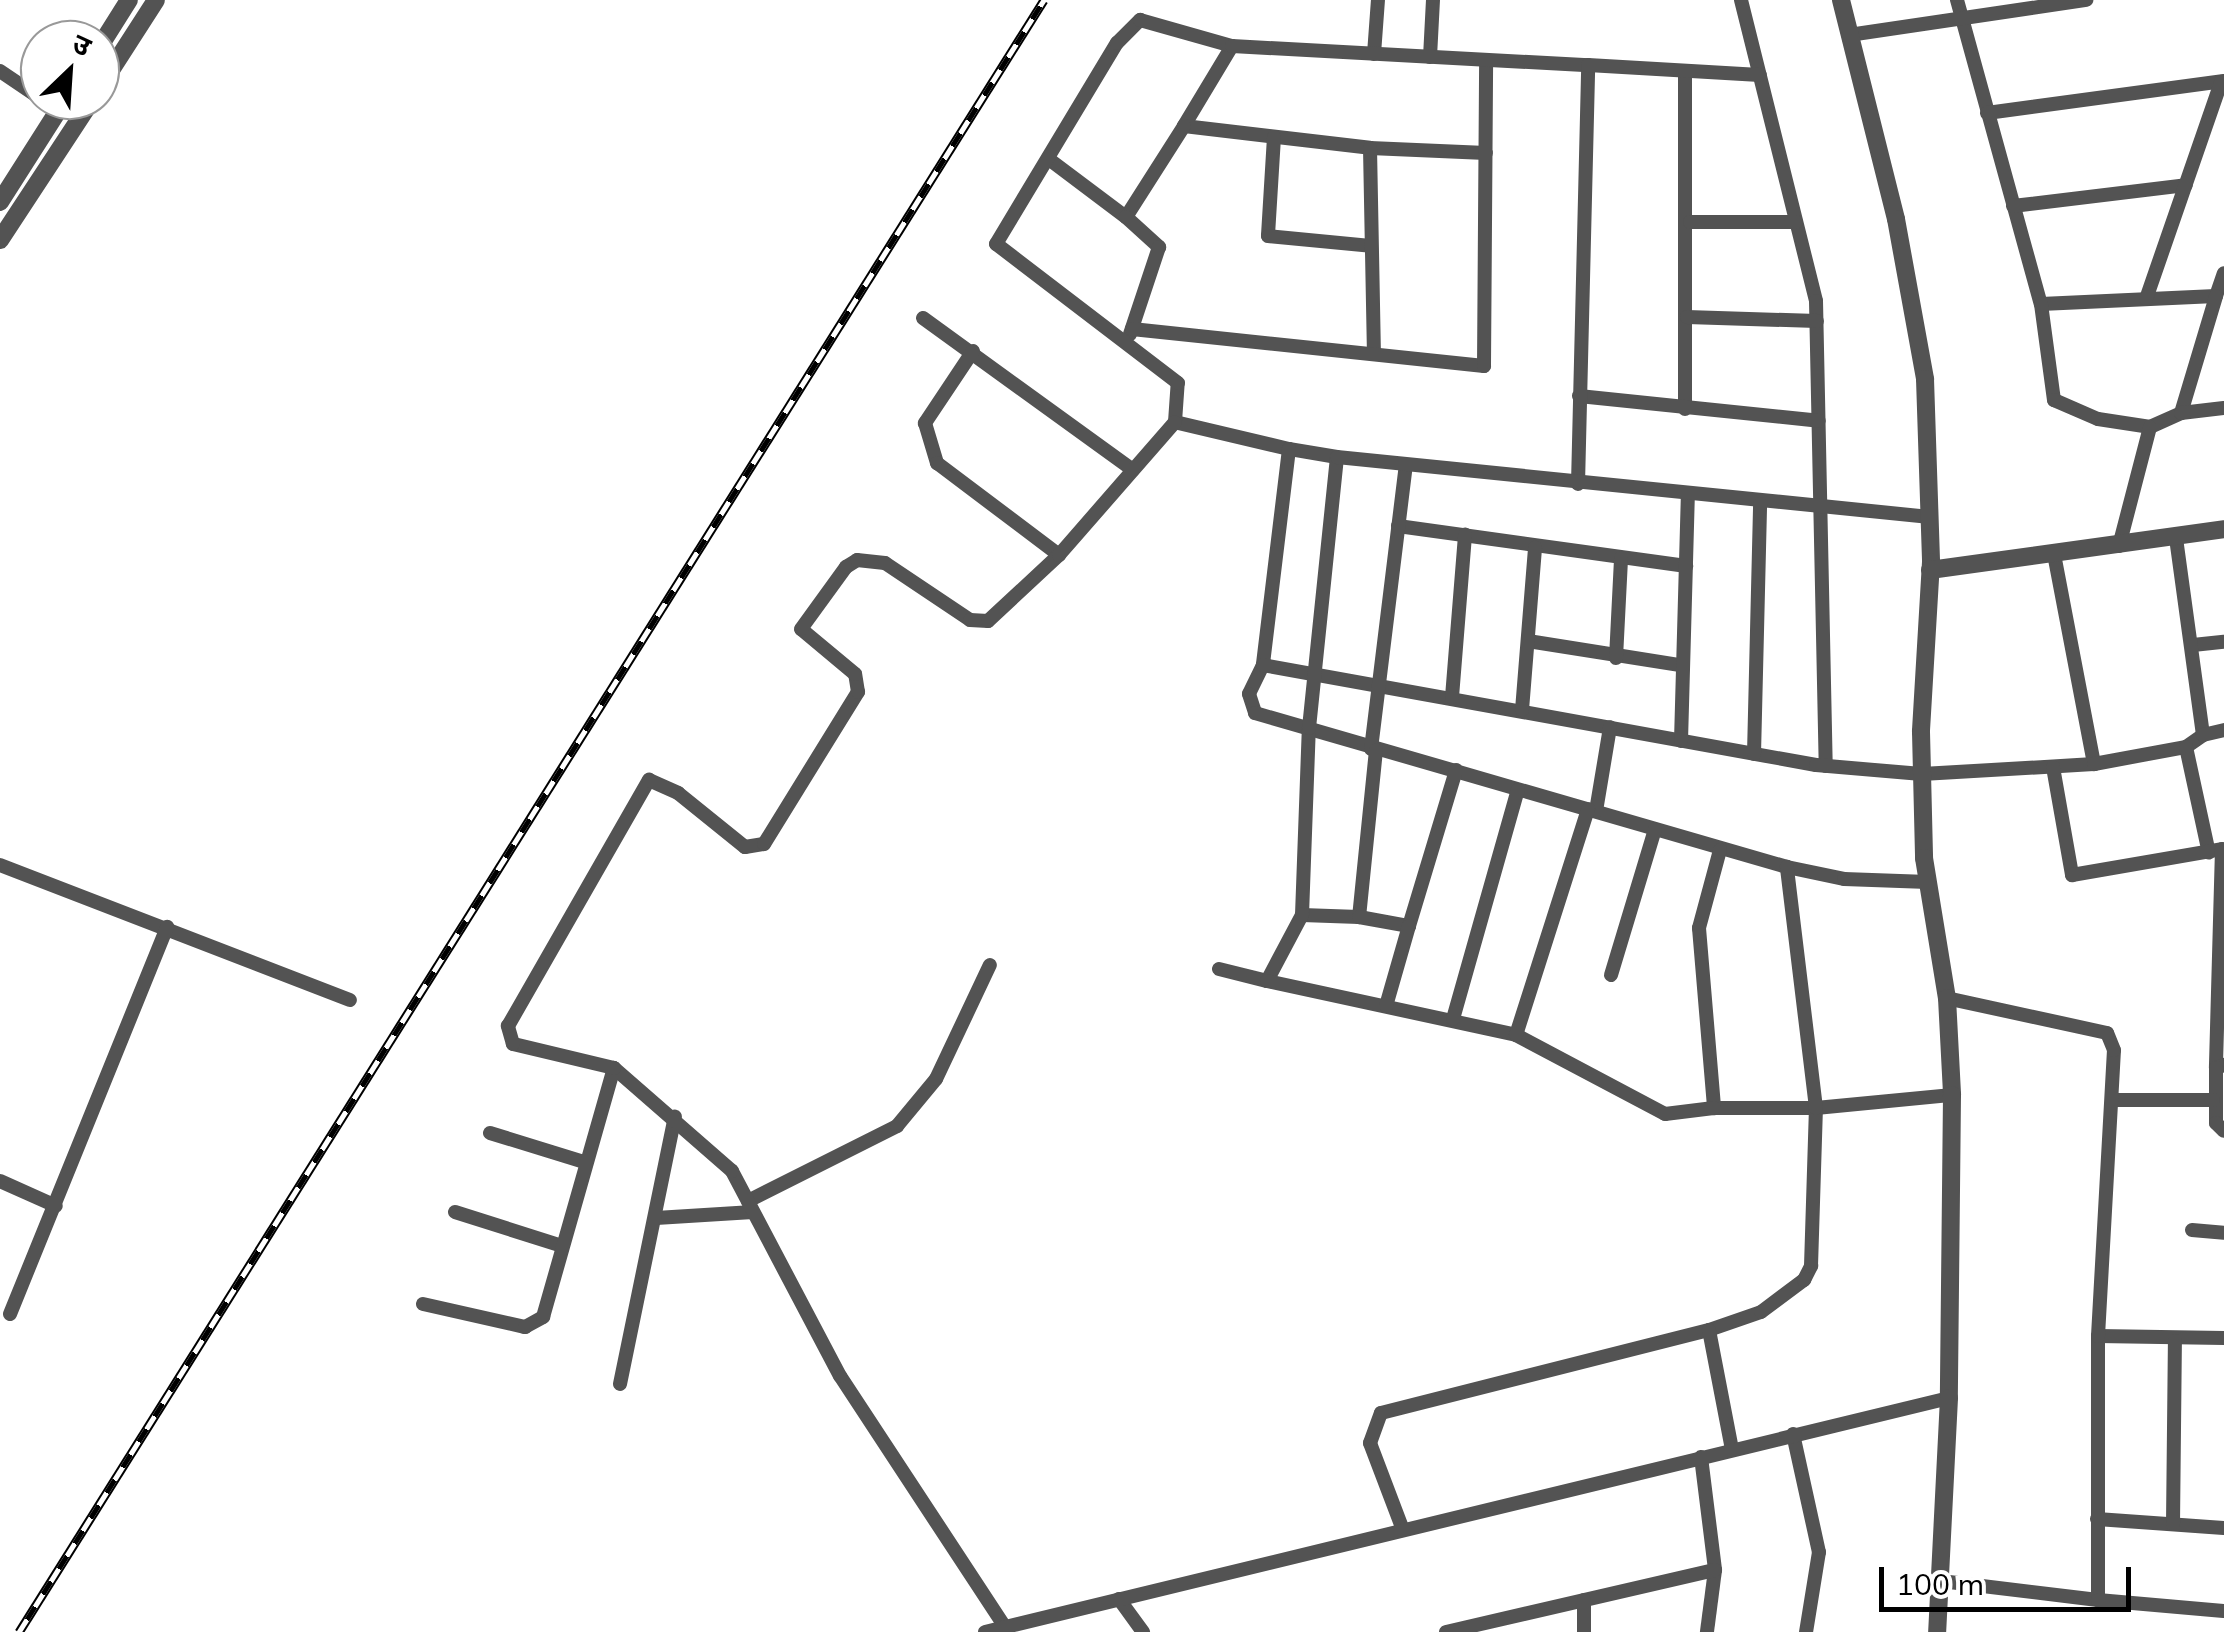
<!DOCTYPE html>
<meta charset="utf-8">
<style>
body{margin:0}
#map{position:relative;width:2224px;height:1632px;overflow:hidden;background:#fff;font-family:Mulish,"Noto Sans Devanagari",sans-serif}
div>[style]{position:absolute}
.minor>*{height:14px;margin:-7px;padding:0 7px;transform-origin:7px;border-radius:7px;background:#535353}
.tertiary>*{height:18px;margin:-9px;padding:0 9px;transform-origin:9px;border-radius:9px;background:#535353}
.rail>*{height:9px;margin-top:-4.5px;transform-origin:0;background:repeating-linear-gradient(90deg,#fff 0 15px,#000 0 30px);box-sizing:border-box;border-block:2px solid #000}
span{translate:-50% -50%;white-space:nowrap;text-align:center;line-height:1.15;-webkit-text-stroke:8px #fff;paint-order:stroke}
.north{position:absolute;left:20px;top:20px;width:100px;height:100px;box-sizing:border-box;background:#fff;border:2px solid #999;border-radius:50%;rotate:25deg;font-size:28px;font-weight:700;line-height:40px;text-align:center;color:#000}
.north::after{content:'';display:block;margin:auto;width:35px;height:45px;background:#000;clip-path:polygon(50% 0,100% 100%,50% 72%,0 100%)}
.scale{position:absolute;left:1879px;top:1567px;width:252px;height:45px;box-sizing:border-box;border:5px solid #000;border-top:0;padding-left:12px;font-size:30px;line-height:35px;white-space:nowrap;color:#000;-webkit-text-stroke:8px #fff;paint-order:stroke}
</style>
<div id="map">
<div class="minor">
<div style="left:1741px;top:0;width:310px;rotate:76deg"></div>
<div style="left:1816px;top:301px;width:465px;rotate:88.8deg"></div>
<div style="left:1957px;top:0;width:315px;rotate:74.6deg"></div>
<div style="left:2041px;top:304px;width:175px;rotate:-2.6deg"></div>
<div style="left:2216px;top:296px;width:24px;rotate:-71deg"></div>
<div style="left:1849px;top:35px;width:240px;rotate:-8.4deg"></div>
<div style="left:1232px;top:46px;width:93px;rotate:121deg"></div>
<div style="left:1184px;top:126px;width:187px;rotate:6.7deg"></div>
<div style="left:1370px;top:148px;width:116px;rotate:2.5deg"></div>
<div style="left:1374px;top:54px;width:54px;rotate:-85.8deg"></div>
<div style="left:1430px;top:57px;width:57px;rotate:-87deg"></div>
<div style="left:0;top:71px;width:48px;rotate:34deg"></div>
<div style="left:1685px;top:71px;width:338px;rotate:90deg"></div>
<div style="left:1987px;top:113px;width:239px;rotate:-7.7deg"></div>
<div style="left:1274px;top:137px;width:99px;rotate:93.5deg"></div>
<div style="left:1268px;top:236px;width:103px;rotate:5.5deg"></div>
<div style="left:1370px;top:148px;width:206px;rotate:88.9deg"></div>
<div style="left:1050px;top:160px;width:95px;rotate:36.9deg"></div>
<div style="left:1126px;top:217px;width:108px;rotate:-57.5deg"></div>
<div style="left:2013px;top:206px;width:174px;rotate:-6.9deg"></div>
<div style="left:1126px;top:217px;width:45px;rotate:42.3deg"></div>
<div style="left:1159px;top:247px;width:92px;rotate:108.4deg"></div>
<div style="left:1690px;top:222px;width:106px"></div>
<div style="left:2146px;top:299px;width:230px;rotate:-70.9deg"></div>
<div style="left:2041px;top:304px;width:97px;rotate:82.3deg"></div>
<div style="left:2054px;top:400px;width:48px;rotate:23.4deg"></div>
<div style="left:2098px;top:419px;width:53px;rotate:8.7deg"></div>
<div style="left:2150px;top:427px;width:34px;rotate:-24deg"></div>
<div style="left:2181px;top:413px;width:122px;rotate:-73.3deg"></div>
<div style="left:1687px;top:317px;width:130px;rotate:1.8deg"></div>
<div style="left:923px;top:318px;width:259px;rotate:35.9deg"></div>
<div style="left:1132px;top:329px;width:354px;rotate:6deg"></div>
<div style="left:1484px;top:366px;width:306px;rotate:-89.6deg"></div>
<div style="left:973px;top:351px;width:87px;rotate:123.7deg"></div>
<div style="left:925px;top:423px;width:42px;rotate:73.3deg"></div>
<div style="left:937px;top:463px;width:153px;rotate:37deg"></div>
<div style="left:1579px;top:396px;width:241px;rotate:5.9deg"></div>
<div style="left:2181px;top:413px;width:43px;rotate:-6.6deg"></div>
<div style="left:1289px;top:449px;width:117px;rotate:-166.7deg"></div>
<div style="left:1175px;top:422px;width:39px;rotate:-86deg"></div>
<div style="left:1178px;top:383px;width:229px;rotate:-142.6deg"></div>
<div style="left:996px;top:244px;width:235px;rotate:-59deg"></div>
<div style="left:1117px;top:43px;width:33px;rotate:-45deg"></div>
<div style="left:1140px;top:20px;width:96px;rotate:15.8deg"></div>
<div style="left:1232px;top:46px;width:357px;rotate:3.1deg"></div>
<div style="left:1337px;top:457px;width:49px;rotate:-170.5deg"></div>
<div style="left:1289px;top:449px;width:218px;rotate:96.9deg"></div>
<div style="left:1263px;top:665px;width:32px;rotate:116deg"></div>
<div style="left:1249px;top:694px;width:20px;rotate:72deg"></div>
<div style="left:1255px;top:713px;width:554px;rotate:16.14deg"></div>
<div style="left:1787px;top:867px;width:58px;rotate:11.9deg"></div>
<div style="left:1844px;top:879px;width:84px;rotate:2deg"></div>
<div style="left:1578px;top:484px;width:419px;rotate:-88.6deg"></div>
<div style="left:1588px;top:65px;width:172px;rotate:3.3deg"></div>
<div style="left:1398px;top:526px;width:291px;rotate:7.9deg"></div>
<div style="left:2119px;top:546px;width:123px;rotate:-75.4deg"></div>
<div style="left:2054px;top:554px;width:214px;rotate:79.2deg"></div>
<div style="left:1528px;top:641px;width:154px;rotate:9deg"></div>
<div style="left:2193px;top:645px;width:31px;rotate:-6deg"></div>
<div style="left:1616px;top:658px;width:100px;rotate:-87.1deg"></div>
<div style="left:1263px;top:665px;width:562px;rotate:10.25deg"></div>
<div style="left:1816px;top:765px;width:106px;rotate:4.9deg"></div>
<div style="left:1922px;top:774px;width:172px;rotate:-3.3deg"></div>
<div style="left:2094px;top:764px;width:94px;rotate:-10.5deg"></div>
<div style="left:2186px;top:747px;width:21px;rotate:-35deg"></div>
<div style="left:2203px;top:735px;width:200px;rotate:-97.8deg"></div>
<div style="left:1452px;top:697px;width:163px;rotate:-85.4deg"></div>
<div style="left:1522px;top:710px;width:163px;rotate:-85.4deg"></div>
<div style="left:2203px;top:735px;width:22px;rotate:-13deg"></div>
<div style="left:1681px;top:741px;width:245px;rotate:-88.4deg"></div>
<div style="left:2186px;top:747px;width:108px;rotate:77.8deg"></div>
<div style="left:1371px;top:749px;width:286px;rotate:-83deg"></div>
<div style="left:1376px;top:750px;width:168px;rotate:95.8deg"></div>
<div style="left:1359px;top:917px;width:57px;rotate:-178deg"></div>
<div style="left:1302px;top:915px;width:187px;rotate:-87.9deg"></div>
<div style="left:1309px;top:728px;width:272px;rotate:-84.1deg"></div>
<div style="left:1337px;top:457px;width:596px;rotate:5.78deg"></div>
<div style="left:1754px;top:754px;width:250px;rotate:-88.6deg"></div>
<div style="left:2053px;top:767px;width:110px;rotate:80deg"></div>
<div style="left:2072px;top:875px;width:152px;rotate:-9.8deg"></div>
<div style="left:2222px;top:849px;width:219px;rotate:91.6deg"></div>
<div style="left:2216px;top:1068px;width:9px;rotate:-21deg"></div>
<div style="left:1596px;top:811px;width:85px;rotate:-80.5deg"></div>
<div style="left:1720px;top:850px;width:81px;rotate:105.1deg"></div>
<div style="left:1699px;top:928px;width:181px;rotate:85.2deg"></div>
<div style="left:1714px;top:1108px;width:102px"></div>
<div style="left:1816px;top:1108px;width:137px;rotate:-5.5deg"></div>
<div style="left:0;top:865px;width:375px;rotate:21.1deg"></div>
<div style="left:1359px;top:917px;width:51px;rotate:10.2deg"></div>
<div style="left:1409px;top:926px;width:163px;rotate:-73.2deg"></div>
<div style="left:1219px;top:969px;width:49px;rotate:14deg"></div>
<div style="left:1267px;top:981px;width:75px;rotate:-62.1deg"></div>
<div style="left:1611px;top:975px;width:152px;rotate:-73.2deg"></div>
<div style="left:1267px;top:981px;width:255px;rotate:12.2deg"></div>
<div style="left:1516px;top:1035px;width:169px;rotate:27.9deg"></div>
<div style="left:1665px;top:1114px;width:49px;rotate:-7deg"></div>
<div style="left:1386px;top:1006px;width:83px;rotate:-74deg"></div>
<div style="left:1453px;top:1019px;width:238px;rotate:-74.2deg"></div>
<div style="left:1516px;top:1035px;width:237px;rotate:-72.3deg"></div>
<div style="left:2216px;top:1068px;width:55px;rotate:90deg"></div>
<div style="left:2216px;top:1123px;width:11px;rotate:45deg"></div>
<div style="left:2113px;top:1100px;width:100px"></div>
<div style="left:490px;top:1133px;width:98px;rotate:17.1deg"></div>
<div style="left:0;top:1181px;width:61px;rotate:24.1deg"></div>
<div style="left:748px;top:1201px;width:167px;rotate:-26.7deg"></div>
<div style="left:897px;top:1126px;width:61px;rotate:-50.3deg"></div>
<div style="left:936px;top:1079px;width:126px;rotate:-64.7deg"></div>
<div style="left:455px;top:1212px;width:112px;rotate:17.6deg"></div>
<div style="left:656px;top:1218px;width:97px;rotate:-3.5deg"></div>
<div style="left:2192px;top:1230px;width:32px;rotate:5deg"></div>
<div style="left:423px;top:1304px;width:105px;rotate:12.7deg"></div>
<div style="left:525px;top:1327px;width:21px;rotate:-29deg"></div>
<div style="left:543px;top:1317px;width:259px;rotate:-74.1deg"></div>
<div style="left:10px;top:1314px;width:418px;rotate:-67.9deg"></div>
<div style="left:1709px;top:1330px;width:55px;rotate:-19.1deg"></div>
<div style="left:1761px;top:1312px;width:54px;rotate:-36.7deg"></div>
<div style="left:1804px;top:1280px;width:16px;rotate:-63deg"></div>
<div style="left:1811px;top:1266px;width:158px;rotate:-88.2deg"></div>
<div style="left:1816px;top:1108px;width:243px;rotate:-96.9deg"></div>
<div style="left:2098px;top:1336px;width:126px;rotate:0.9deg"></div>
<div style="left:620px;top:1384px;width:273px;rotate:-78.4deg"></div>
<div style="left:1793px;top:1434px;width:121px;rotate:77.6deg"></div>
<div style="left:1819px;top:1552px;width:81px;rotate:99.2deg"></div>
<div style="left:1701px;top:1457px;width:114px;rotate:82.9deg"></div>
<div style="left:1715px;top:1570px;width:63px;rotate:97.4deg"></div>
<div style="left:2097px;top:1519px;width:127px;rotate:4.1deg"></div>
<div style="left:2173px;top:1524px;width:183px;rotate:-89.4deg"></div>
<div style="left:1403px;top:1530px;width:93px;rotate:-110.8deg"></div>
<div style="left:1370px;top:1443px;width:32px;rotate:-70deg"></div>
<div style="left:1381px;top:1413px;width:338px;rotate:-14.2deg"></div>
<div style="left:1709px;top:1330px;width:121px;rotate:79.1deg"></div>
<div style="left:1941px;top:1581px;width:158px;rotate:6.9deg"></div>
<div style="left:2098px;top:1600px;width:264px;rotate:-90deg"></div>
<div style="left:2098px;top:1336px;width:286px;rotate:-86.8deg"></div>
<div style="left:2114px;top:1050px;width:18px;rotate:-112deg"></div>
<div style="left:2107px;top:1033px;width:164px;rotate:-167.7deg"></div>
<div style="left:1119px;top:1599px;width:41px;rotate:54deg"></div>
<div style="left:2098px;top:1600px;width:126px;rotate:5deg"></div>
<div style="left:1005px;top:1627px;width:300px;rotate:-123.3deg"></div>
<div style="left:840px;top:1376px;width:232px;rotate:-117.8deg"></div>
<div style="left:732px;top:1171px;width:157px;rotate:-138.9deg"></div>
<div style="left:614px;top:1068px;width:104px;rotate:-166.6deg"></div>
<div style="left:513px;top:1044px;width:19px;rotate:-106deg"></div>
<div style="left:508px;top:1026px;width:284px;rotate:-60.2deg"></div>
<div style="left:649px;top:780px;width:32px;rotate:24deg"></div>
<div style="left:678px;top:793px;width:86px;rotate:38.9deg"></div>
<div style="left:745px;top:847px;width:19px;rotate:-9deg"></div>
<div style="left:764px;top:844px;width:179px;rotate:-58.3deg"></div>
<div style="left:858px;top:692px;width:18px;rotate:-99deg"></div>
<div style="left:855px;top:674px;width:70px;rotate:-140.2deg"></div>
<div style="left:801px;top:629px;width:77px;rotate:-54deg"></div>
<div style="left:846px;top:567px;width:13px;rotate:-32deg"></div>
<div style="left:857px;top:560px;width:28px;rotate:6deg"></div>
<div style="left:885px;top:563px;width:102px;rotate:33.8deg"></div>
<div style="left:970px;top:620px;width:18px;rotate:3deg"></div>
<div style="left:988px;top:621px;width:97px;rotate:-42.9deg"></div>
<div style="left:1059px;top:555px;width:176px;rotate:-48.9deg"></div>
<div style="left:985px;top:1632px;width:992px;rotate:-13.64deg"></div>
<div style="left:1446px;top:1632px;width:276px;rotate:-13deg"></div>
<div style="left:1584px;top:1632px;width:32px;rotate:-90deg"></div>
</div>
<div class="tertiary">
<div style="left:1841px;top:0;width:226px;rotate:75.9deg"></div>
<div style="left:1896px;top:219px;width:163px;rotate:79.7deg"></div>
<div style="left:1925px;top:379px;width:183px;rotate:88.1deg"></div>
<div style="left:1931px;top:562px;width:170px;rotate:93.4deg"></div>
<div style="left:1921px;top:732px;width:126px;rotate:88.6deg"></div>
<div style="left:1924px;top:858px;width:142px;rotate:80.7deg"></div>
<div style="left:1947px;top:998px;width:97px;rotate:87deg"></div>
<div style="left:1952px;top:1095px;width:303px;rotate:90.6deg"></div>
<div style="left:1949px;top:1398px;width:234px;rotate:92.9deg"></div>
<div style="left:100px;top:46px;width:54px;rotate:-57.8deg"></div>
<div style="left:100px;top:87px;width:103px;rotate:-57.2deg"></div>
<div style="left:0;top:202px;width:121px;rotate:-57.5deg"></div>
<div style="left:0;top:240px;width:168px;rotate:-56.7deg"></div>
<div style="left:1930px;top:570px;width:297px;rotate:-7.9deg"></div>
</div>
<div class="rail">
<div style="left:19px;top:1632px;width:1927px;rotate:-57.87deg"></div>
</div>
<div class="north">उ</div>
<div class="scale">100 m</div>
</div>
